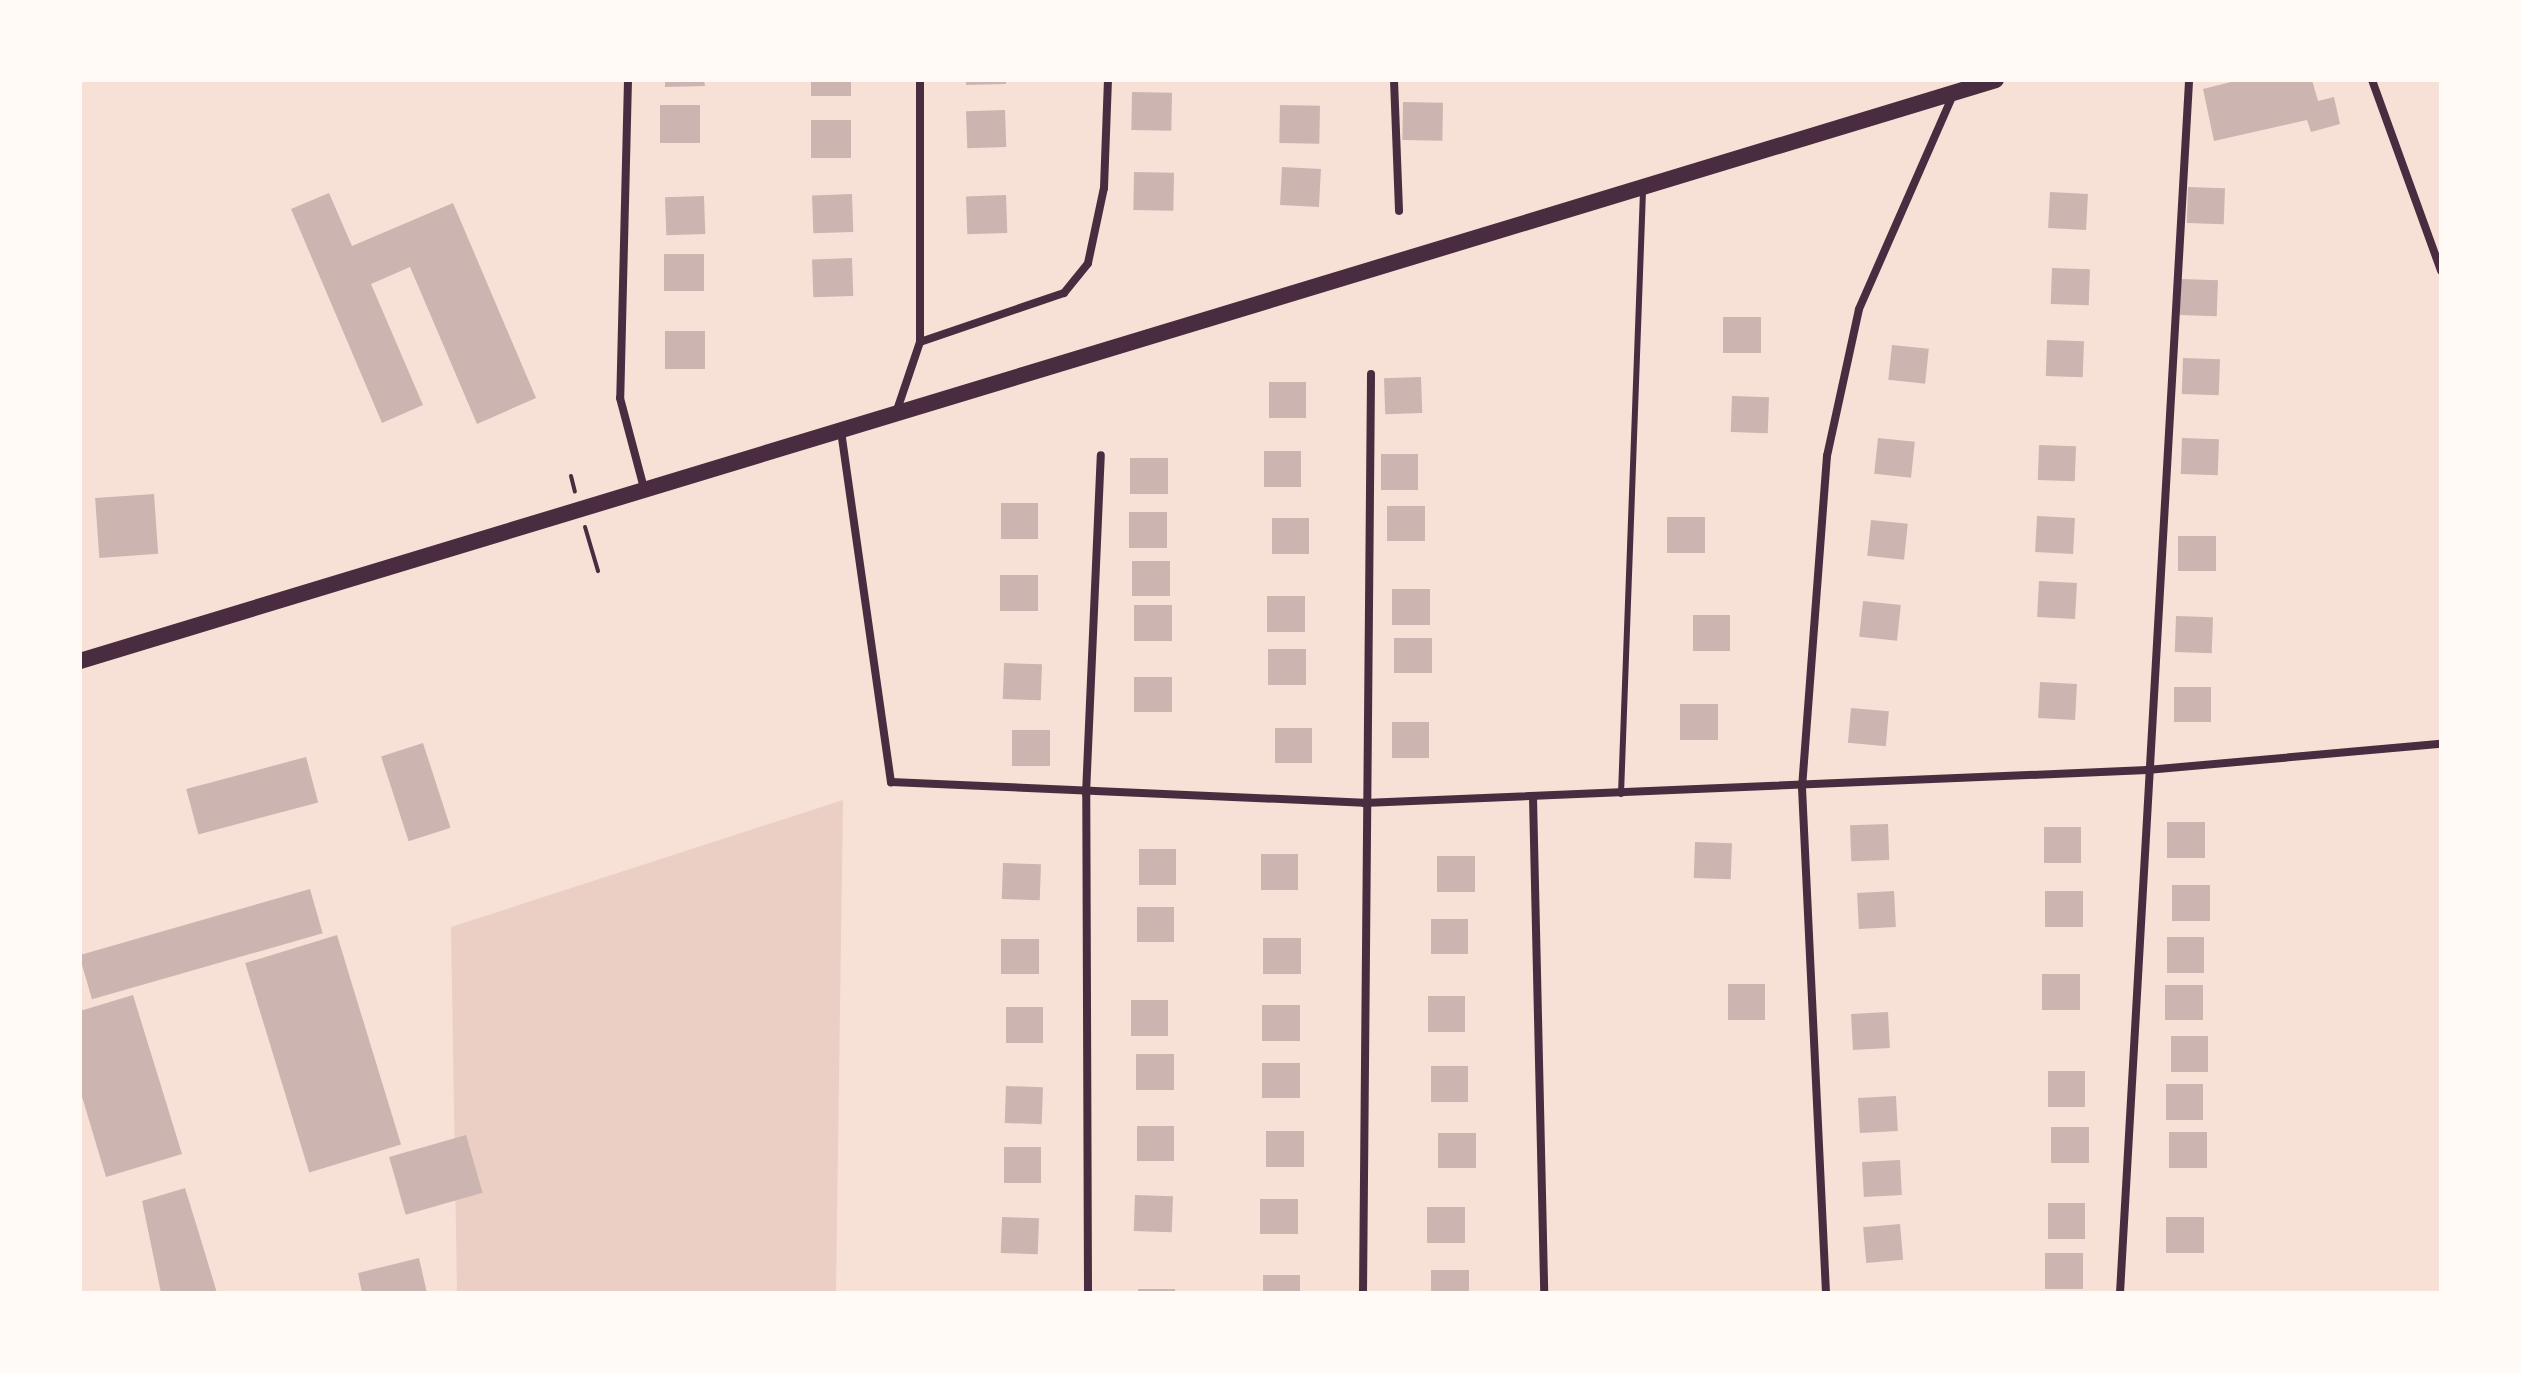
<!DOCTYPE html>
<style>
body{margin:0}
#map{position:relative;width:2521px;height:1373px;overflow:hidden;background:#f7e1d7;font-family:"Source Sans 3",sans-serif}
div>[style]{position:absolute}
.green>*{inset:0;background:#ebcfc5}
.building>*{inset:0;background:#ccb4b1;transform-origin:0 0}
.path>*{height:4px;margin:-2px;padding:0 2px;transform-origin:2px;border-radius:2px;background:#4a2c40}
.service>*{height:6px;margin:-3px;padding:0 3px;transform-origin:3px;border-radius:3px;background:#4a2c40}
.minor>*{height:8px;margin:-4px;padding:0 4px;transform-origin:4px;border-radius:4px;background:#4a2c40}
.secondary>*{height:16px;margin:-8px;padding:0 8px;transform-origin:8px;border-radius:8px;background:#4a2c40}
span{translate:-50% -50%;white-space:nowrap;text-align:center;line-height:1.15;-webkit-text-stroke:6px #fffaf5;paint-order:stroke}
.frame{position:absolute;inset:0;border:82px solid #fffaf5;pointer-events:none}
</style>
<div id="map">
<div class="green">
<div style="clip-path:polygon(843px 800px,836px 1293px,457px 1293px,451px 927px)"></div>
</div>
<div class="building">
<div style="clip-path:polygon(665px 80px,704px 80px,705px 86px,665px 87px)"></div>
<div style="left:811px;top:80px;width:40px;height:16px"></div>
<div style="clip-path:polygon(966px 80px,1006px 80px,1006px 84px,966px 85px)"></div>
<div style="clip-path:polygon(2239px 80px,2312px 80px,2318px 101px,2334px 97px,2340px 124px,2311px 132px,2307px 120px,2214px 141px,2203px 89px)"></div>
<div style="left:1132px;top:92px;width:40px;height:38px;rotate:1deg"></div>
<div style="left:1403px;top:102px;width:40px;height:38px;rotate:1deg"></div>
<div style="left:660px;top:105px;width:40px;height:38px"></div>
<div style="left:1280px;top:105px;width:40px;height:38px;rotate:1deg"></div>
<div style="left:1005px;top:110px;width:37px;height:39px;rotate:88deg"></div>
<div style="left:811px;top:120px;width:40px;height:38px"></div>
<div style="left:1282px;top:167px;width:39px;height:38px;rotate:3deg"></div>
<div style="left:1134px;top:172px;width:40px;height:38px;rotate:1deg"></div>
<div style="left:2188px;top:187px;width:37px;height:36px;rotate:2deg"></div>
<div style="left:2050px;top:192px;width:38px;height:36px;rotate:3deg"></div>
<div style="clip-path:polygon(329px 193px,352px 246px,453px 203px,536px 398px,477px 424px,410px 267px,371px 284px,423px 405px,382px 423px,291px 209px)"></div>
<div style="left:852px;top:194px;width:38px;height:40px;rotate:88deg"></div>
<div style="left:1006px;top:195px;width:38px;height:40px;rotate:88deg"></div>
<div style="left:704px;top:196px;width:38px;height:39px;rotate:88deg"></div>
<div style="left:704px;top:254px;width:37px;height:40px;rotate:90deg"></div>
<div style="left:852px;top:258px;width:38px;height:40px;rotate:88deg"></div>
<div style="left:2052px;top:268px;width:38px;height:36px;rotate:2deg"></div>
<div style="left:2181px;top:279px;width:37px;height:36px;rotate:2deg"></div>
<div style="left:1761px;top:317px;width:36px;height:38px;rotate:90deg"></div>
<div style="left:665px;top:331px;width:40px;height:38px"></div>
<div style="left:2047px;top:340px;width:37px;height:36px;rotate:2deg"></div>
<div style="left:1892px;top:345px;width:37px;height:35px;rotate:6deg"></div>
<div style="left:2183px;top:358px;width:37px;height:36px;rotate:2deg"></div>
<div style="left:1421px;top:377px;width:36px;height:37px;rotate:88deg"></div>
<div style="left:1269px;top:382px;width:37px;height:36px"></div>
<div style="left:1732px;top:396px;width:37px;height:36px;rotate:2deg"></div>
<div style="left:1878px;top:438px;width:37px;height:36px;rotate:6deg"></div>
<div style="left:2182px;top:438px;width:37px;height:36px;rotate:2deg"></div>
<div style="left:2039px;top:445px;width:37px;height:35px;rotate:2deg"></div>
<div style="left:1264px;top:451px;width:37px;height:36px"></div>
<div style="left:1381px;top:454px;width:37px;height:36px"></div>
<div style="left:1130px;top:458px;width:38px;height:36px"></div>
<div style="left:154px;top:494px;width:60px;height:59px;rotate:86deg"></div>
<div style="left:1001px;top:503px;width:37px;height:36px"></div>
<div style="left:1387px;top:506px;width:38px;height:35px"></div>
<div style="left:1129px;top:512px;width:38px;height:36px"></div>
<div style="left:2037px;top:516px;width:38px;height:36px;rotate:3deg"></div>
<div style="left:1667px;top:517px;width:38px;height:36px"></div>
<div style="left:1272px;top:518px;width:37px;height:36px"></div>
<div style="left:1871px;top:520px;width:37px;height:36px;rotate:6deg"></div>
<div style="left:2178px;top:536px;width:38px;height:35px"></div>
<div style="left:1132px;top:561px;width:38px;height:35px"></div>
<div style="left:1000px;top:575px;width:38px;height:36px"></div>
<div style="left:2039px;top:581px;width:38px;height:36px;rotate:3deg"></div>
<div style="left:1392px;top:589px;width:38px;height:36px"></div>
<div style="left:1267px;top:596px;width:38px;height:36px"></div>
<div style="left:1863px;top:601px;width:38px;height:36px;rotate:6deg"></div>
<div style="left:1134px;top:605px;width:38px;height:36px"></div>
<div style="left:1693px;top:615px;width:37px;height:36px"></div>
<div style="left:2176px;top:616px;width:37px;height:36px;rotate:2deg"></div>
<div style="left:1394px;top:638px;width:38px;height:35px"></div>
<div style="left:1268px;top:649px;width:38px;height:36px"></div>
<div style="left:1004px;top:663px;width:38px;height:36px;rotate:2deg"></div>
<div style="left:1134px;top:677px;width:38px;height:35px"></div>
<div style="left:2040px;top:682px;width:37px;height:36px;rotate:3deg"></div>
<div style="left:2174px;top:687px;width:37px;height:35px"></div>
<div style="left:1680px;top:704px;width:38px;height:36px"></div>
<div style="left:1851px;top:708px;width:38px;height:35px;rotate:5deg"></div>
<div style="left:1392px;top:722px;width:37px;height:36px"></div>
<div style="left:1275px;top:728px;width:37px;height:35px"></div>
<div style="left:1012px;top:730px;width:38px;height:36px"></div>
<div style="left:423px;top:743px;width:89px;height:44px;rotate:72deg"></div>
<div style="left:306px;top:757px;width:47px;height:124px;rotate:75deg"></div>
<div style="left:2167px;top:822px;width:38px;height:36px"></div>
<div style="left:1888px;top:824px;width:36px;height:38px;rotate:88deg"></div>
<div style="left:2044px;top:827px;width:37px;height:36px"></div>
<div style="left:1695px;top:842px;width:37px;height:36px;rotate:2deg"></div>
<div style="left:1139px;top:849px;width:37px;height:36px"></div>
<div style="left:1298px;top:854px;width:36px;height:37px;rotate:90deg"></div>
<div style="left:1437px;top:856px;width:38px;height:36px"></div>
<div style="left:1003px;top:863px;width:38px;height:36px;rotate:2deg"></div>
<div style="left:2172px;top:885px;width:38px;height:36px"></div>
<div style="left:310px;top:889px;width:46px;height:240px;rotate:74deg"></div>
<div style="left:1894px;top:891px;width:36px;height:37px;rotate:87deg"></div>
<div style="left:2045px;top:891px;width:38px;height:36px"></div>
<div style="left:1137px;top:907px;width:37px;height:35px"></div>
<div style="left:1431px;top:919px;width:37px;height:35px"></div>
<div style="left:337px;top:935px;width:219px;height:96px;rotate:73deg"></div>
<div style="left:2167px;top:937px;width:37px;height:36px"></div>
<div style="left:1263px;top:938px;width:38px;height:36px"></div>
<div style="left:1001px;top:939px;width:38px;height:35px"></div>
<div style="left:2042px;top:974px;width:38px;height:36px"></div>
<div style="left:1728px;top:984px;width:37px;height:36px"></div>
<div style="left:2165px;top:985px;width:38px;height:35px"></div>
<div style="clip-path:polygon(133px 995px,182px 1154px,106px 1177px,80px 1090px,80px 1011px)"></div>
<div style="left:1465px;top:996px;width:36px;height:37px;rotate:90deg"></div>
<div style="left:1131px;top:1000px;width:37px;height:36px"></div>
<div style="left:1262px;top:1005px;width:38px;height:36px"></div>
<div style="left:1006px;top:1007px;width:37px;height:36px"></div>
<div style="left:1888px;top:1012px;width:36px;height:37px;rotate:87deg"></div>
<div style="left:2171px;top:1036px;width:37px;height:36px"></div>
<div style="left:1136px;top:1054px;width:38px;height:36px"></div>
<div style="left:1262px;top:1063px;width:38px;height:35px"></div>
<div style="left:1431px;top:1066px;width:37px;height:36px"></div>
<div style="left:2085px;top:1071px;width:36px;height:37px;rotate:90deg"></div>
<div style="left:2166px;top:1084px;width:37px;height:36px"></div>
<div style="left:1006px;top:1086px;width:37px;height:37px;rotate:2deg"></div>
<div style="left:1896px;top:1096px;width:35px;height:38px;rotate:87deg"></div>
<div style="left:1137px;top:1126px;width:37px;height:35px"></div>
<div style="left:2051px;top:1127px;width:38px;height:36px"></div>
<div style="left:1266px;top:1131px;width:38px;height:36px"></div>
<div style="left:2169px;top:1132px;width:38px;height:36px"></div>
<div style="left:1438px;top:1133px;width:38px;height:35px"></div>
<div style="left:466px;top:1135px;width:60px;height:80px;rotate:74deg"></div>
<div style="left:1004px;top:1147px;width:37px;height:36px"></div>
<div style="left:1900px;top:1160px;width:35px;height:38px;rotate:87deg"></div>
<div style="clip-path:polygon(185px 1188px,201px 1240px,217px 1293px,161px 1293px,142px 1201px)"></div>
<div style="left:1135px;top:1195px;width:38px;height:36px;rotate:2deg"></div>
<div style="left:1260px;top:1199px;width:38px;height:35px"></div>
<div style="left:2048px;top:1203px;width:37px;height:36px"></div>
<div style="left:1427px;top:1207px;width:38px;height:36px"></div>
<div style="left:1002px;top:1217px;width:37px;height:36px;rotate:2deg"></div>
<div style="left:2166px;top:1217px;width:38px;height:36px"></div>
<div style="left:1900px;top:1224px;width:36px;height:37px;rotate:85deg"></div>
<div style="left:2045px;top:1253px;width:38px;height:36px"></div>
<div style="clip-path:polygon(419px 1258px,427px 1293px,362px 1293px,358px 1273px)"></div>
<div style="left:1431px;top:1270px;width:38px;height:23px"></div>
<div style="left:1263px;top:1275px;width:37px;height:18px"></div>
<div style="left:1138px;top:1289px;width:37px;height:4px"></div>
</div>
<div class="path">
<div style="left:571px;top:476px;width:16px;rotate:76deg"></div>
<div style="left:585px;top:527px;width:46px;rotate:73.5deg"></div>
</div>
<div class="service">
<div style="left:1621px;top:794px;width:604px;rotate:-87.91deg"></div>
</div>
<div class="minor">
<div style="left:628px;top:80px;width:318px;rotate:91.4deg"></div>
<div style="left:620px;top:398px;width:97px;rotate:75.1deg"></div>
<div style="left:1394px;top:80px;width:131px;rotate:87.8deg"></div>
<div style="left:2372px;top:80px;width:203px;rotate:70.1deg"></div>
<div style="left:920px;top:342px;width:152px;rotate:-18.8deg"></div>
<div style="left:1064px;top:293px;width:38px;rotate:-51deg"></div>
<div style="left:1088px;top:263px;width:77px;rotate:-78deg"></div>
<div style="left:1104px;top:188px;width:108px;rotate:-87.9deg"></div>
<div style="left:897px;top:410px;width:72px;rotate:-71.3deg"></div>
<div style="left:920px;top:342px;width:262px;rotate:-90deg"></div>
<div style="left:841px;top:431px;width:355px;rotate:81.9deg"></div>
<div style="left:891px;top:782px;width:473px;rotate:2.5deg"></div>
<div style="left:1364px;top:803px;width:784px;rotate:-2.41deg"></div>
<div style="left:2147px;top:770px;width:295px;rotate:-5.1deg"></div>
<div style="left:1533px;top:797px;width:496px;rotate:88.7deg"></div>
<div style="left:1088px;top:1293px;width:499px;rotate:-90.2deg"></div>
<div style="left:1086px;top:794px;width:339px;rotate:-87.5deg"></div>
<div style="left:1363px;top:1293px;width:919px;rotate:-89.5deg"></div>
<div style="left:1826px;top:1293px;width:506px;rotate:-92.72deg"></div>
<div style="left:1802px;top:788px;width:333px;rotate:-85.7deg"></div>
<div style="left:1827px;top:456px;width:150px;rotate:-77.7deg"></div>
<div style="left:1859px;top:309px;width:234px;rotate:-66.3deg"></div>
<div style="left:2120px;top:1293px;width:1215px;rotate:-86.74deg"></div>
</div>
<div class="secondary">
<div style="left:80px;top:661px;width:2002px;rotate:-16.87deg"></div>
</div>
<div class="frame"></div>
</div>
